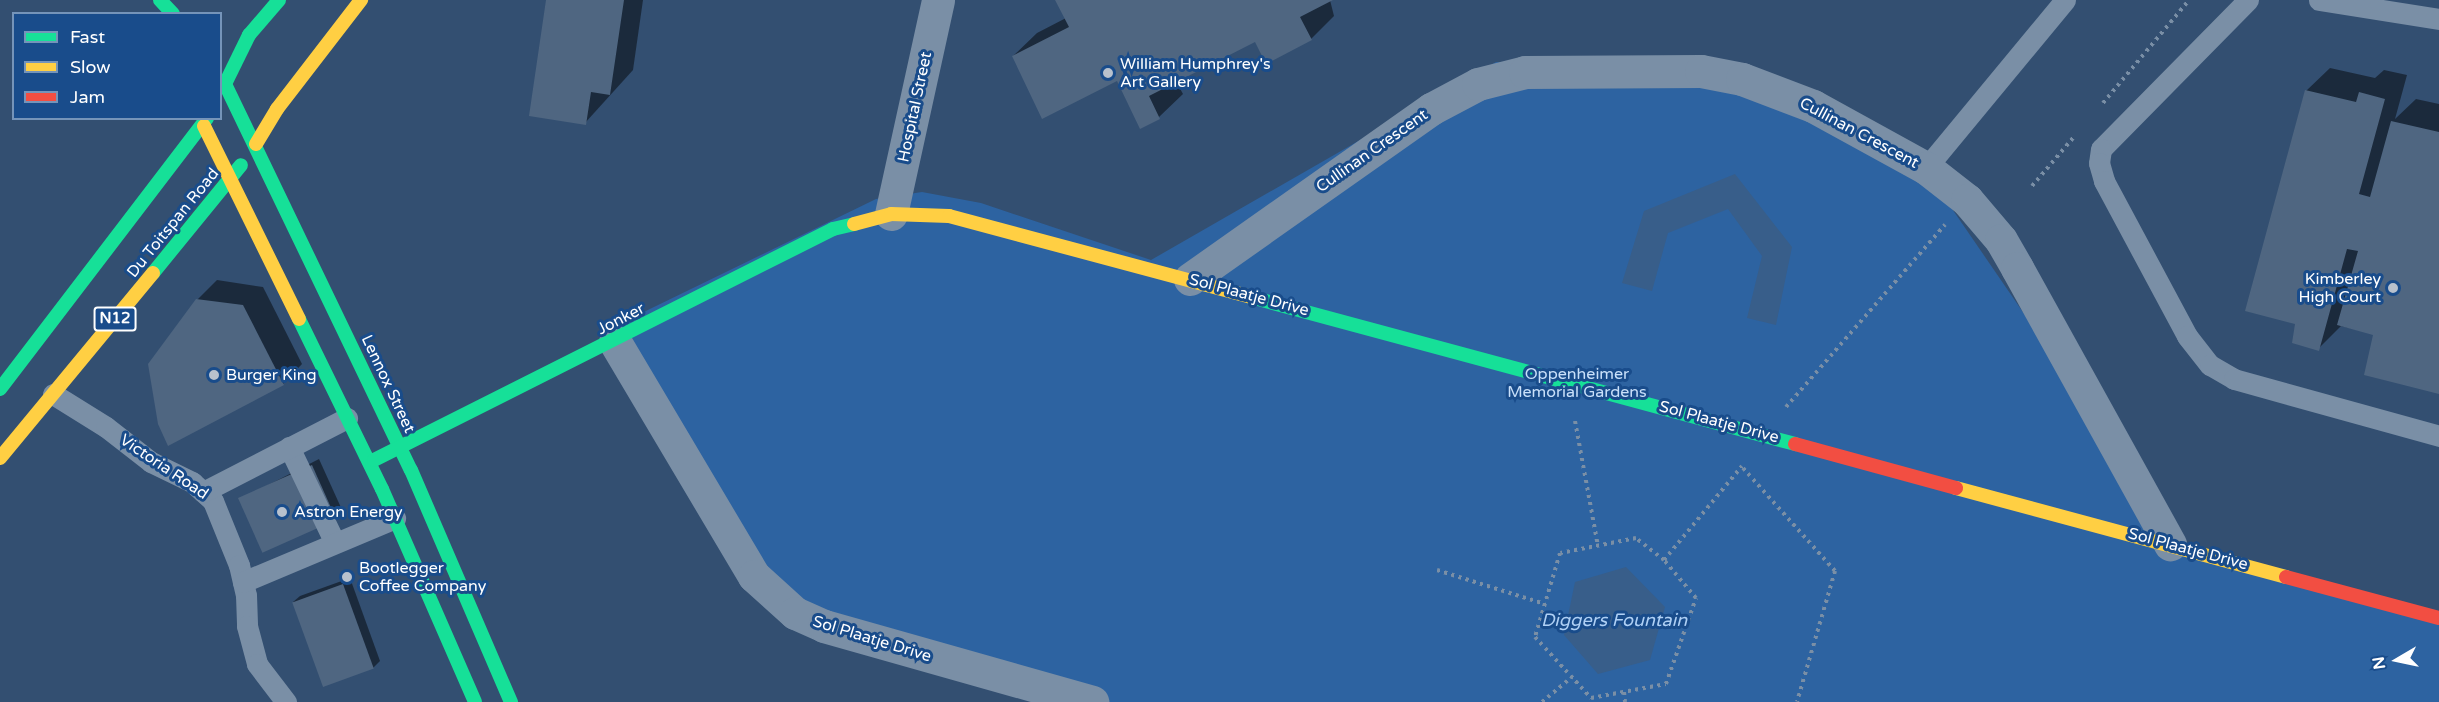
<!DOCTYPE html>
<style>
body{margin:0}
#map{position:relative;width:2439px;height:702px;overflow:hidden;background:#334f71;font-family:"Varela Round",sans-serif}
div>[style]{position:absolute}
.green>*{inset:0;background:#2d63a1}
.water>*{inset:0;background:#385e8a}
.shadow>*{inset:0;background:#0007}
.building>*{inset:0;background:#4f6681;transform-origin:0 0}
.path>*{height:4px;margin-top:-2px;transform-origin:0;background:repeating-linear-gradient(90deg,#7a8fa6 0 3px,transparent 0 7.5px)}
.lane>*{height:21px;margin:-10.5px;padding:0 10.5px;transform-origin:10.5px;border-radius:10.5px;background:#7a8fa6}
.street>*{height:33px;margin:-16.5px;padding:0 16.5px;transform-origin:16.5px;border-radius:16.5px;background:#7a8fa6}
.fast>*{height:14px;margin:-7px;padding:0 7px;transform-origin:7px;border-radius:7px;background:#16e098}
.slow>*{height:14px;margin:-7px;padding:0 7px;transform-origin:7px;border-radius:7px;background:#ffcf43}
.jam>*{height:14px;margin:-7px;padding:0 7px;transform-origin:7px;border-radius:7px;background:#f24e42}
.dots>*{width:16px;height:16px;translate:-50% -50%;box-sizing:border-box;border:3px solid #194c8b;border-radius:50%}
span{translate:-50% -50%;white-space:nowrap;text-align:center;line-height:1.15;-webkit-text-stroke:6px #194c8b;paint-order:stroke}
.shield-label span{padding:2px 4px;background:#194c8b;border:2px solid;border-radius:4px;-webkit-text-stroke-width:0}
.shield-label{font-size:15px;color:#fff;font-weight:700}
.poi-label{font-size:16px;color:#fff}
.left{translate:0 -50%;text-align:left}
.right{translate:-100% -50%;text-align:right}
.street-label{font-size:16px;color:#fff}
.park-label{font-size:16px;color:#c9e0fa}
.water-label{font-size:18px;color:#afd0f5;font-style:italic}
.legend{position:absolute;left:12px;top:12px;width:210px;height:108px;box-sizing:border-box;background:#194c8b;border:2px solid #7594b9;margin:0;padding:8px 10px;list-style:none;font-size:18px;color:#fff}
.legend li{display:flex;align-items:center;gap:12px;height:30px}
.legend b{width:30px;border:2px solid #7594b9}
.north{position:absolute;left:2367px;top:630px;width:60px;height:60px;-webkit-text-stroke:4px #194c8b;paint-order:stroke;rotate:261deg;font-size:16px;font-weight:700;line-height:24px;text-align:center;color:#fff}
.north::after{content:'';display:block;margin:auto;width:21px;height:27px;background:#fff;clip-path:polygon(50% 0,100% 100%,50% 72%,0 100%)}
</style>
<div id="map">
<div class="green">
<div style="clip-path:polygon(1496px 62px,1728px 69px,1911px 149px,2088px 407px,2165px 546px,2439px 622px,2439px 702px,1039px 702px,779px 604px,617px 325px,876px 199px,922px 192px,981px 203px,1151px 260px)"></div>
</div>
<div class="water">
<div style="clip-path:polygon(1735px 174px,1792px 247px,1776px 325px,1747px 318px,1762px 256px,1728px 209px,1668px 233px,1652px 291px,1622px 283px,1644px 211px)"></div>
<div style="clip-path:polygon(1626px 567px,1665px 607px,1650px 660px,1598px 674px,1564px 635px,1575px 582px)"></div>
</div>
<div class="shadow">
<div style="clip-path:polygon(547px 0,643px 0,633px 70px,585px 123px)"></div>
<div style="clip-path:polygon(1056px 0,1330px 0,1334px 16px,1311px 39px,1256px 40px,1176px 81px,1183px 94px,1159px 117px,1141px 127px,1117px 79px,1013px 56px,1037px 33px,1066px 18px)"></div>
<div style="clip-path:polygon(2330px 68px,2375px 78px,2384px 70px,2407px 75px,2395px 119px,2416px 99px,2439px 104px,2439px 392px,2375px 334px,2341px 326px,2318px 349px,2297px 323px,2306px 91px)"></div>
<div style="clip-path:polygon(217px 280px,263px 287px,302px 364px,283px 384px,197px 300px)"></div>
<div style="clip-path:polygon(319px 459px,343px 512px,336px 519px,241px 499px)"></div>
<div style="clip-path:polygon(350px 578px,380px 661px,373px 668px,293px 602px,300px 596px)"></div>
</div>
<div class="building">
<div style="clip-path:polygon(546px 0,624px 0,610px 95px,591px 92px,586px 125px,529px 116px)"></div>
<div style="clip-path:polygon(1055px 0,1333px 0,1300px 17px,1312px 40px,1266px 64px,1255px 42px,1149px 96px,1160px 119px,1140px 129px,1117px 81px,1042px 119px,1012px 56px,1069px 27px)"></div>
<div style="clip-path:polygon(2305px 90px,2356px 102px,2359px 92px,2385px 99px,2359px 194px,2370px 197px,2391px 121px,2439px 132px,2439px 394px,2364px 375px,2373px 335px,2337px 325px,2358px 251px,2347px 249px,2319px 351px,2292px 343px,2295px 324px,2245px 311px)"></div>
<div style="clip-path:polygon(196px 299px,243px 305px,284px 385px,168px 446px,158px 424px,148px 364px)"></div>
<div style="left:312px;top:465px;width:60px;height:81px;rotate:66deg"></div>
<div style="left:343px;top:584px;width:90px;height:54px;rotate:70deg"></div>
</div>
<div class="path">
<div style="left:2103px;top:103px;width:134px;rotate:-50.1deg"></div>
<div style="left:2032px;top:186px;width:63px;rotate:-49.5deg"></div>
<div style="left:1786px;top:407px;width:242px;rotate:-48.9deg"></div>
<div style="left:1575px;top:421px;width:127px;rotate:79.6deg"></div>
<div style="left:1743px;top:468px;width:138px;rotate:48.2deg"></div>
<div style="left:1835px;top:571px;width:136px;rotate:106.2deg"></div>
<div style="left:1664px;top:560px;width:36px;rotate:-142deg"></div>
<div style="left:1636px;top:538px;width:77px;rotate:168.8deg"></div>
<div style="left:1560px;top:553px;width:88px;rotate:106.6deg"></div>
<div style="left:1535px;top:637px;width:83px;rotate:47.4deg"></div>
<div style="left:1591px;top:698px;width:76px;rotate:-10.6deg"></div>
<div style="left:1666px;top:684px;width:91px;rotate:-70.8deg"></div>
<div style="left:1696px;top:598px;width:50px;rotate:-130.1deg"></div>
<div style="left:1664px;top:560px;width:122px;rotate:-50.3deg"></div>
<div style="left:1437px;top:570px;width:113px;rotate:17.5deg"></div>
<div style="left:1624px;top:692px;width:10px;rotate:84deg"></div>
<div style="left:1542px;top:702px;width:39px;rotate:-40deg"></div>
</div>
<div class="lane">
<div style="left:2248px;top:0;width:209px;rotate:134.6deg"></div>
<div style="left:2101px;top:149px;width:14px;rotate:98deg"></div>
<div style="left:2099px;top:163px;width:19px;rotate:74deg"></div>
<div style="left:2104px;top:181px;width:176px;rotate:61.8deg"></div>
<div style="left:2187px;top:336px;width:37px;rotate:52deg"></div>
<div style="left:2210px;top:365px;width:28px;rotate:30deg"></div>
<div style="left:2234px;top:379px;width:213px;rotate:15.5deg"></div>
<div style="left:2319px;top:0;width:121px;rotate:9deg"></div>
<div style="left:1926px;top:168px;width:218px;rotate:-50.4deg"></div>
<div style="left:53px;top:394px;width:62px;rotate:31.9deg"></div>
<div style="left:106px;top:427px;width:57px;rotate:37.9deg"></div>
<div style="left:151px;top:462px;width:46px;rotate:26deg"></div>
<div style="left:192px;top:482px;width:28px;rotate:42deg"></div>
<div style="left:213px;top:501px;width:69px;rotate:67.9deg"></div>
<div style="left:239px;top:565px;width:31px;rotate:77deg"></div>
<div style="left:246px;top:595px;width:31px;rotate:88deg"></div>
<div style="left:247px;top:626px;width:39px;rotate:75deg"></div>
<div style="left:257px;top:664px;width:48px;rotate:52.7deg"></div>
<div style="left:289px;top:447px;width:106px;rotate:64.4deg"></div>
<div style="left:203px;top:492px;width:162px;rotate:-27.2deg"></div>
<div style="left:243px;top:582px;width:165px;rotate:-22.8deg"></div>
</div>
<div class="street">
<div style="left:891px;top:214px;width:219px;rotate:-77.6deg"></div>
<div style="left:1190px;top:279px;width:295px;rotate:-35.2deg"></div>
<div style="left:1431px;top:109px;width:53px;rotate:-28deg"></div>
<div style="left:1478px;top:84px;width:49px;rotate:-14.3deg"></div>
<div style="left:1525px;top:72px;width:176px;rotate:-0.3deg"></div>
<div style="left:1701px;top:71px;width:42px;rotate:11deg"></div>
<div style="left:1742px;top:79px;width:76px;rotate:20.8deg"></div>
<div style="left:1813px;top:106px;width:129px;rotate:28.8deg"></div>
<div style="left:1926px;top:168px;width:52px;rotate:38deg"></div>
<div style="left:1967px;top:200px;width:52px;rotate:49.6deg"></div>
<div style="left:2001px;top:240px;width:32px;rotate:60deg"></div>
<div style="left:2017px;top:268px;width:316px;rotate:61deg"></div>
<div style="left:615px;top:342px;width:272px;rotate:59.3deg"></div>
<div style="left:754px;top:576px;width:55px;rotate:42.1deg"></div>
<div style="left:795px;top:613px;width:32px;rotate:24deg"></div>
<div style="left:824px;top:626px;width:279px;rotate:15.8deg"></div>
</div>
<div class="fast">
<div style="left:160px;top:0;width:19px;rotate:47deg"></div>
<div style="left:225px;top:84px;width:55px;rotate:-63.9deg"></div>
<div style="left:249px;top:35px;width:46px;rotate:-49.4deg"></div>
<div style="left:225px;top:84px;width:428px;rotate:64.3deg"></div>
<div style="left:411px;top:470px;width:253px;rotate:66.7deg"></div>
<div style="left:153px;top:273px;width:139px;rotate:-50.8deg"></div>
<div style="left:1251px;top:297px;width:564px;rotate:15.12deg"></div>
<div style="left:299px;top:319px;width:189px;rotate:64deg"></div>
<div style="left:382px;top:489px;width:232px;rotate:66.4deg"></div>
<div style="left:0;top:389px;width:341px;rotate:-52.6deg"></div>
<div style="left:374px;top:460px;width:514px;rotate:-26.71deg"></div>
<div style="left:833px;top:229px;width:22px;rotate:-13deg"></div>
</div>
<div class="slow">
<div style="left:204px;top:126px;width:215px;rotate:63.8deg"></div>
<div style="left:256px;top:144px;width:41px;rotate:-59deg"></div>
<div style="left:277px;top:109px;width:138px;rotate:-52.4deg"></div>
<div style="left:854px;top:224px;width:38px;rotate:-15deg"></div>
<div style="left:891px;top:214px;width:58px;rotate:2deg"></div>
<div style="left:949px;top:216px;width:313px;rotate:15deg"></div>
<div style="left:0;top:458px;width:240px;rotate:-50.4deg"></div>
<div style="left:1956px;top:488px;width:342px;rotate:15.1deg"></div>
</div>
<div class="jam">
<div style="left:1795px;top:444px;width:167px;rotate:15.3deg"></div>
<div style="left:2286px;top:577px;width:158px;rotate:15deg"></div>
</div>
<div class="dots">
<div style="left:1108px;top:73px;background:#b8c1cd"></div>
<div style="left:2393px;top:288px;background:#b8c1cd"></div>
<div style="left:214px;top:375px;background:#b8c1cd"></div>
<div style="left:282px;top:512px;background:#b8c1cd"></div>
<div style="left:347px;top:577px;background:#b8c1cd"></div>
</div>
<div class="shield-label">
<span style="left:115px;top:319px">N12</span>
</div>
<div class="poi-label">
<span class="left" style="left:1120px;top:73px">William Humphrey's<br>Art Gallery</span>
<span class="right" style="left:2381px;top:288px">Kimberley<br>High Court</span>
<span class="left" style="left:226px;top:375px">Burger King</span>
<span class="left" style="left:294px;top:512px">Astron Energy</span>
<span class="left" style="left:359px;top:577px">Bootlegger<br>Coffee Company</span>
</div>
<div class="street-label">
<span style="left:915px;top:107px;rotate:-78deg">Hospital Street</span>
<span style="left:1859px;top:133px;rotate:28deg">Cullinan Crescent</span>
<span style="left:1372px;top:151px;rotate:-35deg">Cullinan Crescent</span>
<span style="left:173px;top:223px;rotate:-51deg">Du Toitspan Road</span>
<span style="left:1249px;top:295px;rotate:15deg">Sol Plaatje Drive</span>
<span style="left:621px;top:319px;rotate:-27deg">Jonker</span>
<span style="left:388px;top:384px;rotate:65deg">Lennox Street</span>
<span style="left:1719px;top:422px;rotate:15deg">Sol Plaatje Drive</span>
<span style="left:164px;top:467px;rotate:34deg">Victoria Road</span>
<span style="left:2188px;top:549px;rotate:15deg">Sol Plaatje Drive</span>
<span style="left:872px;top:639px;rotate:17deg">Sol Plaatje Drive</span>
</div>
<div class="park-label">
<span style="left:1577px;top:383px">Oppenheimer<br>Memorial Gardens</span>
</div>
<div class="water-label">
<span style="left:1614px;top:620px">Diggers Fountain</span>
</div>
<ul class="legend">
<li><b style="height:8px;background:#16e098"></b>Fast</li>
<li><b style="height:8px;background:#ffcf43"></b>Slow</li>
<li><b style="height:8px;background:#f24e42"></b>Jam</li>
</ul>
<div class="north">N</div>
</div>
